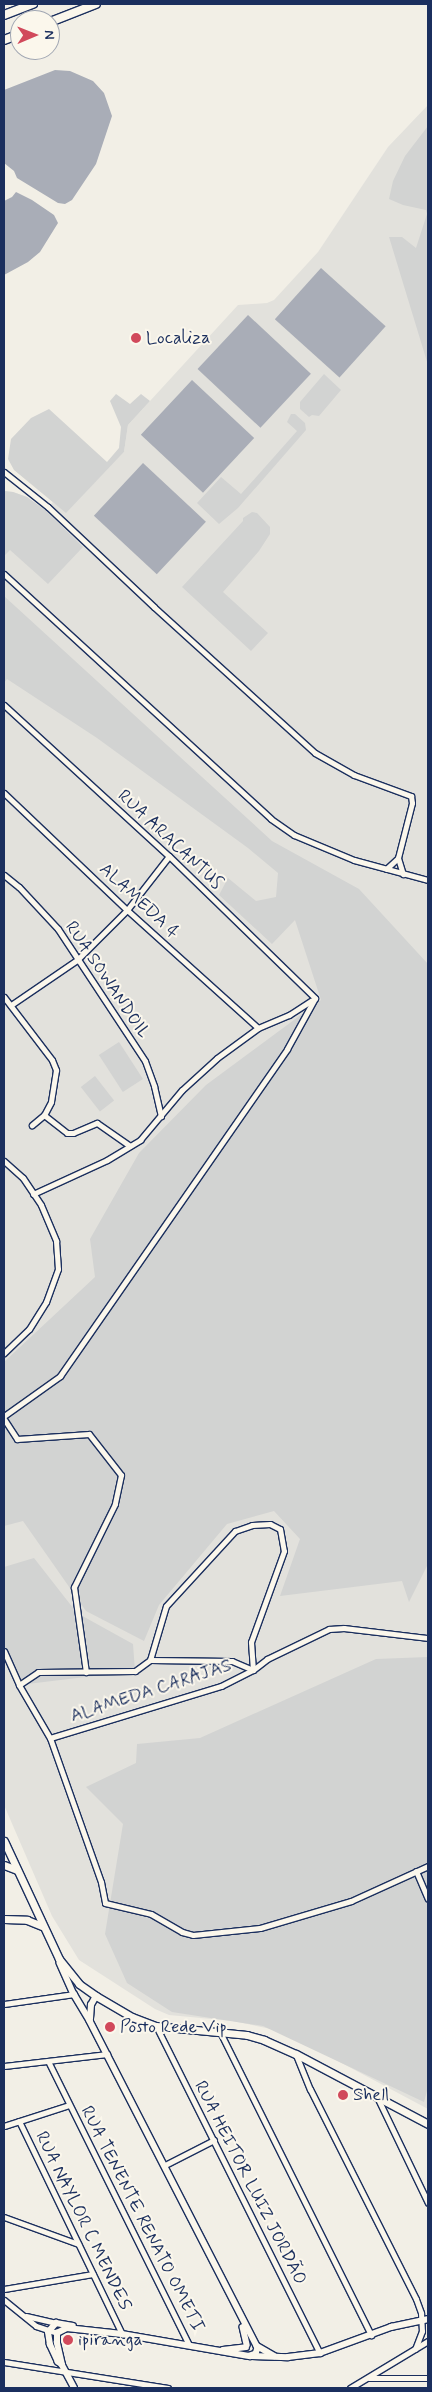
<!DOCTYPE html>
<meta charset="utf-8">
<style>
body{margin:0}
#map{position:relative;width:432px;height:2392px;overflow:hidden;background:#f2efe6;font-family:Mynerve,sans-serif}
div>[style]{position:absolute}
.built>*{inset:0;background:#e2e1dc}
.green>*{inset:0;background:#d2d3d2;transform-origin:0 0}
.water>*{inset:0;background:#a9adb7;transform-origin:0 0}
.roads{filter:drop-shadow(1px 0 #1b2f5e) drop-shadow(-1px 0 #1b2f5e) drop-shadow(0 1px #1b2f5e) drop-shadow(0 -1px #1b2f5e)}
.minor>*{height:5px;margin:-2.5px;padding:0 2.5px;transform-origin:2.5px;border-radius:2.5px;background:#fbf7ec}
.tertiary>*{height:5.5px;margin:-2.75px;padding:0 2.75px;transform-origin:2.75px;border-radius:2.75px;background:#fbf7ec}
.secondary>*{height:7px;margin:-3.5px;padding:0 3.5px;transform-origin:3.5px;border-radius:3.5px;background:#fbf7ec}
.primary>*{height:8px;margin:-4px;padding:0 4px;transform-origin:4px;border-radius:4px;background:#fbf7ec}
.dots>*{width:14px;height:14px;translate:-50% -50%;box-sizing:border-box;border:2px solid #fbf7ec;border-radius:50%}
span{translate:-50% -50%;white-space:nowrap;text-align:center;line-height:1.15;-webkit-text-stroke:4px #fbf7ec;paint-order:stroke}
.poi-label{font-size:18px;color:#1b2f5e}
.left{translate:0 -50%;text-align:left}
.street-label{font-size:18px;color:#1b2f5e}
.frame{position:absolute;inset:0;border:5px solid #1b2f5e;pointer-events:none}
.north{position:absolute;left:10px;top:10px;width:50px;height:50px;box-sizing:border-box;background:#fbf7ec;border:1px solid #a1a7b3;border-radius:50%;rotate:89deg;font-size:14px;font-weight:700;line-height:20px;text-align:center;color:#1b2f5e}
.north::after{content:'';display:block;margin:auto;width:18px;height:22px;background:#d1495b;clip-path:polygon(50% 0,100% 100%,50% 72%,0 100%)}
</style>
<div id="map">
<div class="built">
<div style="clip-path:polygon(428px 105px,428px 2109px,336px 2060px,271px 2029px,233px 2021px,169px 2015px,155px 2009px,79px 1960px,52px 1916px,4px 1805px,4px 491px,13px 492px,27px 497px,45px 510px,53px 502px,66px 512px,124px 452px,128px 425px,238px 305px,267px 303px,274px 300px,318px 252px,388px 147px)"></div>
</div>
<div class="green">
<div style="clip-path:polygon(428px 126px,428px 365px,389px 237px,402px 237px,416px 248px,427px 214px,426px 210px,403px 205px,389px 199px,393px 181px,405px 156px)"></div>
<div style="clip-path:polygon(324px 374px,341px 390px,319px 416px,312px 415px,309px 417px,300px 409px,300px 402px)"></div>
<div style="clip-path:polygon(116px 394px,130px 404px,141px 394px,150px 401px,128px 425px,124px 452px,66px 513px,14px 470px,8px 459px,11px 439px,31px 418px,49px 409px,107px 462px,119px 448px,121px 427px,110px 401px)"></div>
<div style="clip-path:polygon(291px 414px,295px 414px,305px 423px,306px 430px,238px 508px,219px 524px,197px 503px,221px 477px,241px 494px,297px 431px,287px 422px)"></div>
<div style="clip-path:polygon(4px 491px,13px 492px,27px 497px,45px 510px,83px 547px,48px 584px,10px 550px,4px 556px)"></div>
<div style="clip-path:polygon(252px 512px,257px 513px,270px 527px,270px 534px,259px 551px,223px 592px,268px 633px,251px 651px,182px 587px,243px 521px,243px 518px)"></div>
<div style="clip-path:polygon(4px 596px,272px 841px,359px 889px,428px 964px,428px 1564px,409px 1602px,402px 1581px,280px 1596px,300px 1539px,274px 1511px,227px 1524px,159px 1605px,144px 1641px,86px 1611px,23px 1521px,4px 1526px,4px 1362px,95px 1277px,90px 1239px,139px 1153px,206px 1085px,321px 1000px,295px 920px,272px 944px,219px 895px,228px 878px,256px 901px,276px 897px,278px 873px,248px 848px,97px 738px,7px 679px,4px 683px)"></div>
<div style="left:119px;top:1042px;width:44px;height:24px;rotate:57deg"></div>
<div style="left:95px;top:1076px;width:31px;height:18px;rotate:52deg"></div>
<div style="clip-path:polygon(34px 1558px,77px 1613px,133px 1644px,135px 1671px,19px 1685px,4px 1655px,4px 1567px)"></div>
<div style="clip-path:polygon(428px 1657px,428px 2087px,424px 2102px,263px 2026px,172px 2012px,127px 1983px,105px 1934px,123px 1824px,86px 1787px,136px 1763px,137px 1744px,200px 1738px,376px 1659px)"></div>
</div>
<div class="water">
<div style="clip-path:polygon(55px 70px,70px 71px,93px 81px,104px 93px,112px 116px,96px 164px,72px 200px,65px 204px,58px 203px,17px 178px,14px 171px,4px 163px,4px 90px)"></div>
<div style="clip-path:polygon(16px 192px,32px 200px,54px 215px,58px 223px,40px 252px,28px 262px,4px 275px,4px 201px,12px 197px)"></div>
<div style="left:321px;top:268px;width:87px;height:69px;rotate:42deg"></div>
<div style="left:248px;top:315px;width:86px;height:74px;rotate:43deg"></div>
<div style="left:192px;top:380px;width:85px;height:75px;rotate:43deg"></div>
<div style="left:143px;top:463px;width:86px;height:72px;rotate:43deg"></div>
</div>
<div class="roads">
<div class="minor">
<div style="left:4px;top:472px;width:56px;rotate:38.5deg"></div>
<div style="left:48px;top:507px;width:146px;rotate:43.3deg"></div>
<div style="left:154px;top:607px;width:217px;rotate:42.2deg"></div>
<div style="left:315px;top:753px;width:45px;rotate:29.4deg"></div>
<div style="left:354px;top:775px;width:61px;rotate:20.2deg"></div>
<div style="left:411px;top:796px;width:7px;rotate:82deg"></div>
<div style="left:412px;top:803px;width:57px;rotate:104.3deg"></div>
<div style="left:398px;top:858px;width:16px;rotate:137deg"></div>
<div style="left:4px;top:574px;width:362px;rotate:42.5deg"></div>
<div style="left:271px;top:819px;width:28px;rotate:35deg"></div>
<div style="left:294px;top:835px;width:65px;rotate:22.6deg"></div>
<div style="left:354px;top:860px;width:77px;rotate:15.1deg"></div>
<div style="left:4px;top:705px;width:224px;rotate:42.5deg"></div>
<div style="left:169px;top:856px;width:204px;rotate:44.2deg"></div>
<div style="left:4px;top:793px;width:170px;rotate:43.6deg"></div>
<div style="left:127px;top:910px;width:176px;rotate:42deg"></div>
<div style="left:398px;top:858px;width:17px;rotate:73deg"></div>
<div style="left:4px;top:875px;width:19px;rotate:39deg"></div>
<div style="left:19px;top:887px;width:57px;rotate:47.1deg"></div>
<div style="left:58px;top:929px;width:158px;rotate:56.6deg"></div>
<div style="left:145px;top:1061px;width:27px;rotate:70deg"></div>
<div style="left:154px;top:1086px;width:31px;rotate:77deg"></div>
<div style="left:4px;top:997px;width:79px;rotate:52.7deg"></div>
<div style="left:52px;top:1060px;width:11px;rotate:68deg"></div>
<div style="left:56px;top:1070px;width:32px;rotate:99deg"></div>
<div style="left:51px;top:1102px;width:15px;rotate:118deg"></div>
<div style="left:44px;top:1115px;width:16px;rotate:140deg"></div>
<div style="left:11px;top:1005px;width:80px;rotate:-34.3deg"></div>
<div style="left:77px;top:960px;width:71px;rotate:-45deg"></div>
<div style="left:127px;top:910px;width:68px;rotate:-52.1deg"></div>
<div style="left:44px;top:1115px;width:29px;rotate:38deg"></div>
<div style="left:67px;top:1133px;width:6px"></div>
<div style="left:73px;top:1133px;width:26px;rotate:-23deg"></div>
<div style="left:97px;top:1123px;width:40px;rotate:34.9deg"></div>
<div style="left:4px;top:1161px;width:25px;rotate:42deg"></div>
<div style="left:23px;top:1178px;width:32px;rotate:56deg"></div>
<div style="left:41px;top:1205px;width:39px;rotate:67deg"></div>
<div style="left:56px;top:1241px;width:28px;rotate:86deg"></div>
<div style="left:58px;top:1269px;width:35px;rotate:110deg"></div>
<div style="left:46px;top:1302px;width:32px;rotate:122deg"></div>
<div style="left:29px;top:1329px;width:35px;rotate:136deg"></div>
<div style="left:33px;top:1194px;width:81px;rotate:-24.7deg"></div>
<div style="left:107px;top:1160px;width:39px;rotate:-31deg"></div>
<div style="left:140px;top:1140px;width:65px;rotate:-50deg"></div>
<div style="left:182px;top:1090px;width:47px;rotate:-42.4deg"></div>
<div style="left:217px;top:1058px;width:51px;rotate:-36.2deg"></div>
<div style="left:258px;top:1028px;width:34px;rotate:-23deg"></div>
<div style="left:289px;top:1015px;width:27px;rotate:-33deg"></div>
<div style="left:4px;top:1416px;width:69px;rotate:-35.5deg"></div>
<div style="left:60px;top:1376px;width:398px;rotate:-55.2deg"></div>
<div style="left:287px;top:1049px;width:58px;rotate:-61.2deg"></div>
<div style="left:4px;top:1419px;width:24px;rotate:57deg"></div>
<div style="left:17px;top:1439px;width:72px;rotate:-4deg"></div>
<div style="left:89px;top:1434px;width:52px;rotate:52deg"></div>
<div style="left:121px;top:1475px;width:30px;rotate:102deg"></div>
<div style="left:115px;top:1504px;width:93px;rotate:116.3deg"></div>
<div style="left:74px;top:1587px;width:86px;rotate:82deg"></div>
<div style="left:4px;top:1651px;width:37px;rotate:66deg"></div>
<div style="left:19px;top:1685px;width:61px;rotate:59.7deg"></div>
<div style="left:50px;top:1738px;width:153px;rotate:70.5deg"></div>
<div style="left:101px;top:1882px;width:21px;rotate:79deg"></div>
<div style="left:105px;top:1903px;width:47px;rotate:13.4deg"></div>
<div style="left:151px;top:1914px;width:36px;rotate:30deg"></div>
<div style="left:182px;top:1932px;width:11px;rotate:15deg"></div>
<div style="left:193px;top:1935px;width:67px;rotate:-6deg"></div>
<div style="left:260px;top:1928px;width:95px;rotate:-16.5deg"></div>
<div style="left:351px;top:1901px;width:85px;rotate:-24.4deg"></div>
<div style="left:19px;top:1685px;width:23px;rotate:-34deg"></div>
<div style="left:38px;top:1672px;width:97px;rotate:-0.6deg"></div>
<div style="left:135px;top:1671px;width:19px;rotate:-36deg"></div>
<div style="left:150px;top:1660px;width:56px;rotate:-73.5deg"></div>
<div style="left:166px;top:1606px;width:102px;rotate:-47.4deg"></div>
<div style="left:235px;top:1531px;width:18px;rotate:-19deg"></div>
<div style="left:252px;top:1525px;width:18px;rotate:-3deg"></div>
<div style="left:270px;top:1524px;width:11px;rotate:27deg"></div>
<div style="left:280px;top:1529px;width:22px;rotate:80deg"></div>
<div style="left:284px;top:1551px;width:97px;rotate:109.9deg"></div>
<div style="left:251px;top:1642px;width:28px;rotate:86deg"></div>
<div style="left:253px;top:1670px;width:23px;rotate:-157deg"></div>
<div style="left:232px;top:1661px;width:82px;rotate:-179.3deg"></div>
<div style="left:50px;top:1738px;width:179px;rotate:-16.9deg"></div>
<div style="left:221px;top:1686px;width:36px;rotate:-27deg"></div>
<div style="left:253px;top:1670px;width:18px;rotate:-38deg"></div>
<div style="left:267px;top:1659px;width:69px;rotate:-25.8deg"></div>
<div style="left:329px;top:1629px;width:15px;rotate:-4deg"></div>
<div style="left:344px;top:1628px;width:85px;rotate:6.8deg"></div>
<div style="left:416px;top:1871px;width:30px;rotate:67deg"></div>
<div style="left:4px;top:2004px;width:71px;rotate:-8.1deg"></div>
<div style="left:156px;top:2026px;width:366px;rotate:63.4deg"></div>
<div style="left:220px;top:2032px;width:339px;rotate:63.5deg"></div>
<div style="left:296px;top:2055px;width:37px;rotate:68deg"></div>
<div style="left:310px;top:2089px;width:235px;rotate:63.2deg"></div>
<div style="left:416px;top:2299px;width:15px;rotate:70deg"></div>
<div style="left:421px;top:2313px;width:18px;rotate:87deg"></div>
<div style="left:422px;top:2331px;width:19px;rotate:111deg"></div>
<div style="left:48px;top:2061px;width:317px;rotate:63.6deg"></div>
<div style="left:4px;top:2066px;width:104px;rotate:-6.6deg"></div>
<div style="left:378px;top:2099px;width:115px;rotate:64.3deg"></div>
<div style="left:19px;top:2121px;width:237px;rotate:64.2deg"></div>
<div style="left:4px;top:2126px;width:68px;rotate:-17.9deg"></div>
<div style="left:165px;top:2165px;width:55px;rotate:-27deg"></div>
<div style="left:4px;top:2217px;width:79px;rotate:20deg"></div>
<div style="left:4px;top:2289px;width:90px;rotate:-9.6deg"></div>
<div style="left:4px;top:2300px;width:41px;rotate:39.1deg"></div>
<div style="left:36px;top:2326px;width:22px;rotate:18deg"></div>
<div style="left:26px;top:2316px;width:31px;rotate:13deg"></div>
<div style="left:4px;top:2362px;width:166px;rotate:9deg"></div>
<div style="left:369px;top:2378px;width:59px"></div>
<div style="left:350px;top:2388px;width:91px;rotate:-31.1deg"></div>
</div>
<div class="tertiary">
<div style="left:60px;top:1963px;width:34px;rotate:66deg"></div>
<div style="left:74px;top:1994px;width:31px;rotate:59deg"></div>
<div style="left:90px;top:2021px;width:368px;rotate:62.8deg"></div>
<div style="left:258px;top:2348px;width:6px;rotate:108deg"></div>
<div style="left:256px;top:2354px;width:6px;rotate:162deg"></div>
<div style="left:90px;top:2019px;width:14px;rotate:-86deg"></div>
<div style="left:91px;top:2005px;width:10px;rotate:-61deg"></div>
<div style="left:243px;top:2327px;width:18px;rotate:77deg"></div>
<div style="left:257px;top:2346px;width:20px;rotate:30deg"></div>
<div style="left:223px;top:2350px;width:23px;rotate:-7deg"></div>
<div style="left:252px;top:2356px;width:36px;rotate:2deg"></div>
<div style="left:288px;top:2357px;width:32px;rotate:-7deg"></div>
<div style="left:320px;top:2353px;width:76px;rotate:-20.1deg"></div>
<div style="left:391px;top:2327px;width:38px;rotate:-12deg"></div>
<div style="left:62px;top:2365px;width:5px;rotate:-143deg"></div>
<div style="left:58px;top:2362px;width:19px;rotate:-115deg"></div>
<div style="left:50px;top:2345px;width:13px;rotate:-99deg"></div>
<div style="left:48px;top:2332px;width:12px;rotate:-48deg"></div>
<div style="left:56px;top:2323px;width:17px;rotate:10deg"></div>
<div style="left:74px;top:2388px;width:26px;rotate:-118deg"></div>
<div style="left:62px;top:2365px;width:23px;rotate:-103deg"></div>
<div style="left:57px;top:2343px;width:10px;rotate:-90deg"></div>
<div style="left:57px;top:2333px;width:11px;rotate:-27deg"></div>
<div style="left:67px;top:2328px;width:55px;rotate:6.2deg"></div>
<div style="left:122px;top:2334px;width:130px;rotate:9.8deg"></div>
</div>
<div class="secondary">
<div style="left:4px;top:1841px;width:130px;rotate:65deg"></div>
<div style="left:59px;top:1959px;width:32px;rotate:51deg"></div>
<div style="left:79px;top:1984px;width:21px;rotate:35deg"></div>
<div style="left:96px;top:1996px;width:42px;rotate:30.3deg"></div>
<div style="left:132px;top:2017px;width:26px;rotate:21deg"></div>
<div style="left:156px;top:2026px;width:91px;rotate:5.6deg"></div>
<div style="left:247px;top:2035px;width:18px;rotate:16deg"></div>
<div style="left:264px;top:2040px;width:35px;rotate:24deg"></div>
<div style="left:296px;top:2054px;width:149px;rotate:27.9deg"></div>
<div style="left:4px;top:1865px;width:14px;rotate:21deg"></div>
<div style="left:4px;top:1919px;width:23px;rotate:2deg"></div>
<div style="left:27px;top:1920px;width:16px;rotate:22deg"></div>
</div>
<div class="primary">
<div style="left:4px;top:15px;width:31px;rotate:-21deg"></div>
<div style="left:50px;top:22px;width:49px;rotate:-21.4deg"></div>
<div style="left:4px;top:40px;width:17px;rotate:-21deg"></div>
</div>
</div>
<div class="dots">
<div style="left:136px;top:338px;background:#d1495b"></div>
<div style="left:110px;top:2027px;background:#d1495b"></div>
<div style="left:343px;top:2095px;background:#d1495b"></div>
<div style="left:68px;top:2340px;background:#d1495b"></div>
</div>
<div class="poi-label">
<span class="left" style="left:146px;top:338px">Localiza</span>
<span class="left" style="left:120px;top:2027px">Posto Rede Vip</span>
<span class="left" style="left:353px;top:2095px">Shell</span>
<span class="left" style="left:78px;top:2340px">ipiranga</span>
</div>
<div class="street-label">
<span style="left:170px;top:840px;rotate:43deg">RUA ARACANTUS</span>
<span style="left:139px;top:901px;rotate:43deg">ALAMEDA 4</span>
<span style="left:107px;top:980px;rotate:56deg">RUA SOWANDOIL</span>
<span style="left:151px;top:1691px;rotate:-18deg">ALAMEDA CARAJAS</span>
<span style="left:250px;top:2183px;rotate:63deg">RUA HEITOR LUIZ JORDÃO</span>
<span style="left:142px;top:2219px;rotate:63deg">RUA TENENTE RENATO OMETI</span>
<span style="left:83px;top:2221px;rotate:64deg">RUA NAYLOR C MENDES</span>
</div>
<div class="frame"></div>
<div class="north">N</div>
</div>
